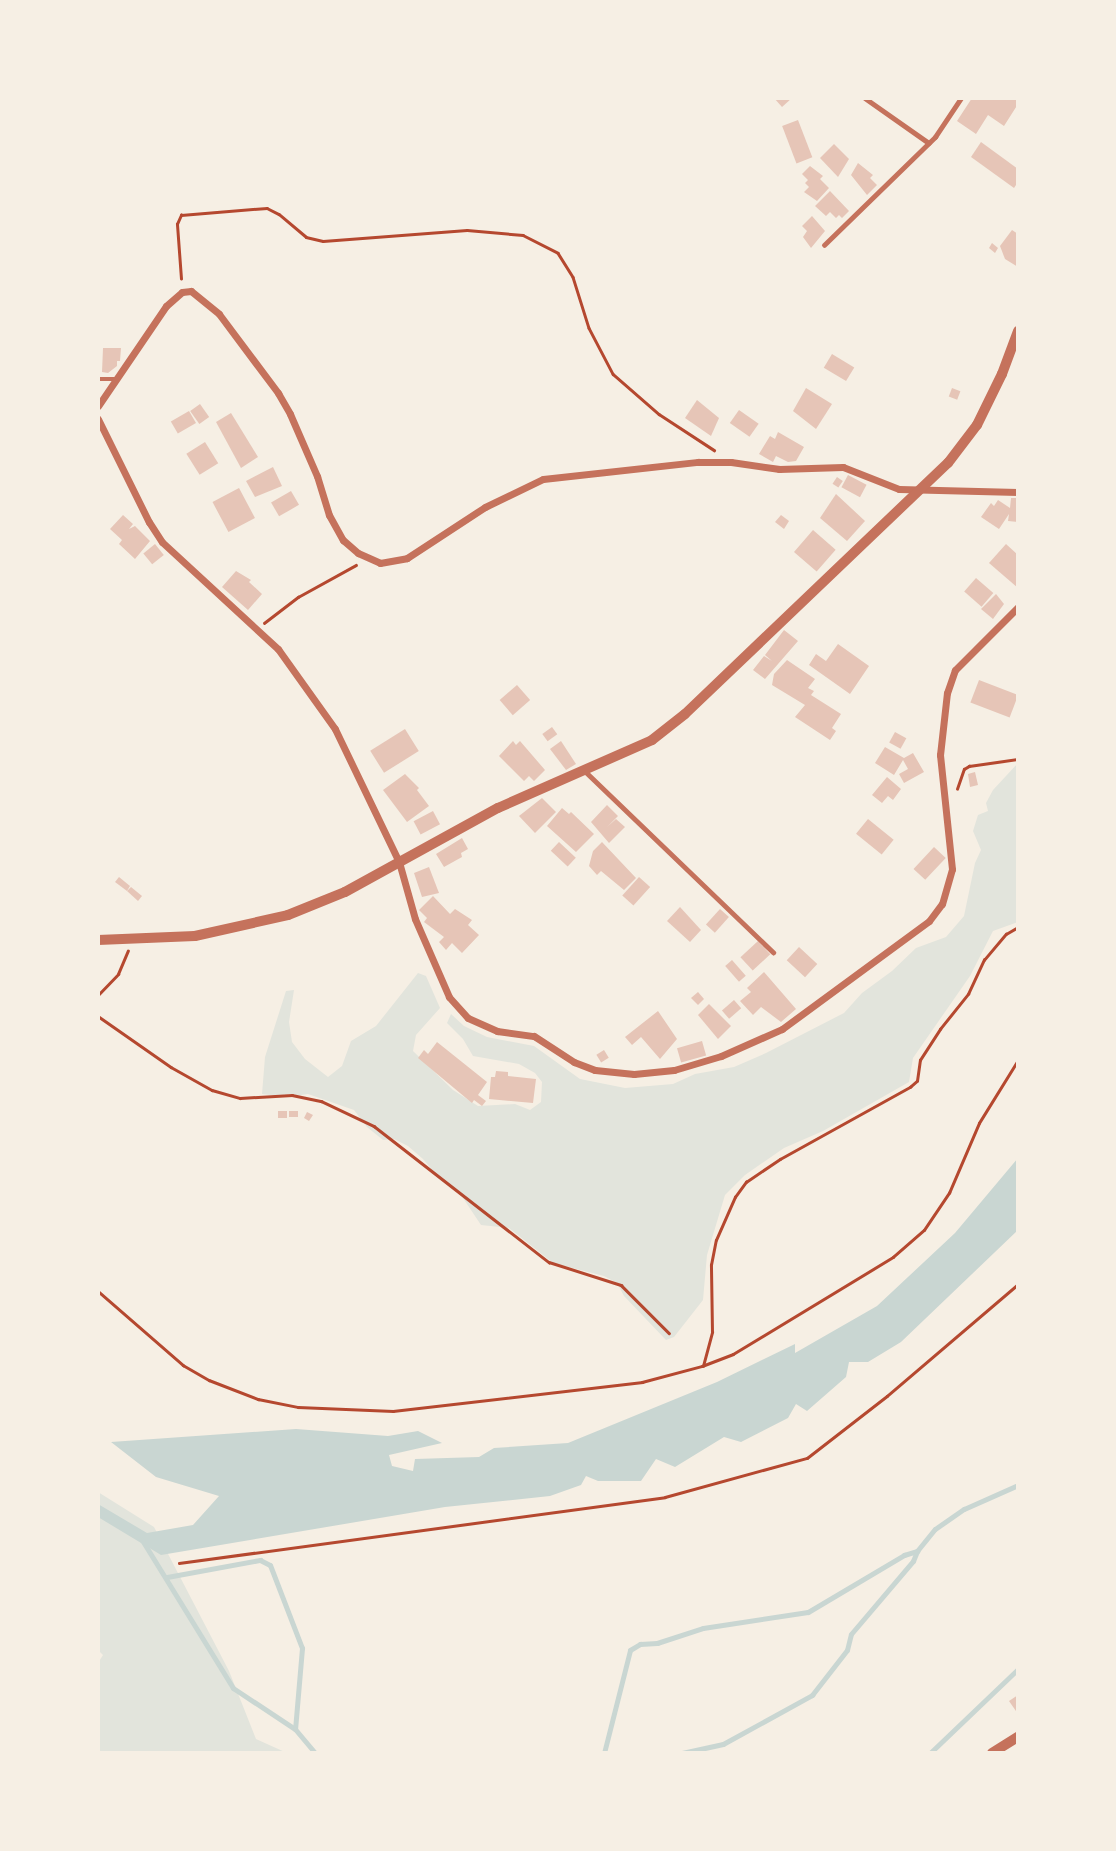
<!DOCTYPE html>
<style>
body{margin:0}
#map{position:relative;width:1116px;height:1851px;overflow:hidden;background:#f6efe4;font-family:"Nunito Sans",sans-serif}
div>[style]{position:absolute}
.green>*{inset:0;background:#e2e4dc}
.water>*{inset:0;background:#c9d6d2}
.stream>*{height:5px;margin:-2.5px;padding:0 2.5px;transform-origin:2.5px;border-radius:2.5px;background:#c9d6d2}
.building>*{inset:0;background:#e6c5b7;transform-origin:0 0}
.path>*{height:2.5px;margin:-1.25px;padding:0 1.25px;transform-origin:1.25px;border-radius:1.25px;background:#b5482f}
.service>*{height:4.5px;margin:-2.25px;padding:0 2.25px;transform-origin:2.25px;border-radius:2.25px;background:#c5725c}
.minor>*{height:7px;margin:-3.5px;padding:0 3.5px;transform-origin:3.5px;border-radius:3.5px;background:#c5725c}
.tertiary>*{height:10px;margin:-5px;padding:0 5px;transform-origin:5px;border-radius:5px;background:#c5725c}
span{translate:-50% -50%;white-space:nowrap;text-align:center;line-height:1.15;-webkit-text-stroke:5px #f6efe4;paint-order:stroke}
.frame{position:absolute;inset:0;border:100px solid #f6efe4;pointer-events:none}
</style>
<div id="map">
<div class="green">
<div style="clip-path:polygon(1018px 763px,1018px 922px,993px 931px,970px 976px,913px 1058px,909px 1082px,823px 1131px,784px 1148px,745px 1175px,725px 1195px,707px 1255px,703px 1300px,674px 1337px,666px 1340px,624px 1296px,617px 1283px,604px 1276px,553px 1263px,509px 1228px,481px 1225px,459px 1192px,440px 1179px,423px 1159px,408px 1146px,394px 1139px,383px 1140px,367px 1127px,354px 1110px,308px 1094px,288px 1097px,262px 1094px,265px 1057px,286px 991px,294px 990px,289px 1022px,292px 1042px,305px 1059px,328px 1077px,342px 1066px,351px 1041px,376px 1026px,418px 973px,426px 976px,440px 1008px,416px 1035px,413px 1051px,453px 1090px,478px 1106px,515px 1104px,530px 1110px,541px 1102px,542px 1082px,535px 1073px,519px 1064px,473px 1056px,463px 1039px,447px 1023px,451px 1014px,464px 1026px,487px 1037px,534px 1046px,580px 1079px,625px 1088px,673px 1084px,695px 1074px,734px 1067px,766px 1053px,844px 1013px,862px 993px,892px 971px,916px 948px,946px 937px,964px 916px,975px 863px,981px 850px,973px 831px,978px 815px,988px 811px,986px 803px,993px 790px)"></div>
<div style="clip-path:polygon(98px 1492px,154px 1527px,229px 1671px,256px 1739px,287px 1753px,98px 1753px,98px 1663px,103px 1655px,98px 1650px)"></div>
</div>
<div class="water">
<div style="clip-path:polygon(1018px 1158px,1018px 1230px,901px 1342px,868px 1362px,849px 1362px,846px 1377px,807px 1411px,796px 1404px,788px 1418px,741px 1442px,724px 1437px,675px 1467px,656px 1459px,641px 1481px,598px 1481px,586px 1476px,581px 1485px,550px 1496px,445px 1507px,161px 1555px,98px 1517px,98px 1504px,147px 1533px,193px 1525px,219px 1496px,156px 1477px,111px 1442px,296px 1429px,388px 1436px,418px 1431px,442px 1443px,389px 1455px,392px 1466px,413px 1471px,415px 1459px,479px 1457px,494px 1448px,568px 1443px,717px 1382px,795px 1344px,795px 1353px,877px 1306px,955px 1233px)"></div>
</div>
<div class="stream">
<div style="left:142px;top:1540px;width:174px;rotate:58.4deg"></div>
<div style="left:233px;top:1688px;width:74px;rotate:33.5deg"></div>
<div style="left:167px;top:1577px;width:95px;rotate:-10.4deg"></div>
<div style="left:260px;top:1560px;width:11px;rotate:27deg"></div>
<div style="left:270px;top:1565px;width:89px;rotate:68.9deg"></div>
<div style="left:302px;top:1648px;width:81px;rotate:94.9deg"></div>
<div style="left:295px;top:1729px;width:31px;rotate:50deg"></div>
<div style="left:604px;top:1753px;width:106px;rotate:-75.8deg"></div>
<div style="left:630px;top:1650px;width:12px;rotate:-31deg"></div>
<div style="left:640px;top:1644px;width:17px;rotate:-3deg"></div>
<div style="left:657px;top:1643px;width:48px;rotate:-18.1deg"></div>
<div style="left:703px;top:1628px;width:106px;rotate:-8.7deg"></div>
<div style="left:808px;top:1612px;width:112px;rotate:-30.7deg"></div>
<div style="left:904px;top:1555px;width:14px;rotate:-17deg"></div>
<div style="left:917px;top:1551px;width:28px;rotate:-51deg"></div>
<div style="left:935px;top:1529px;width:35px;rotate:-35deg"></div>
<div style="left:964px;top:1509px;width:59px;rotate:-24deg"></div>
<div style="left:682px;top:1753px;width:42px;rotate:-12.4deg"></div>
<div style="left:723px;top:1744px;width:102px;rotate:-28.8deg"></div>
<div style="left:812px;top:1695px;width:57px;rotate:-52.1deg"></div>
<div style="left:847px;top:1650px;width:16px;rotate:-76deg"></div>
<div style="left:851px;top:1634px;width:96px;rotate:-49.7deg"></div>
<div style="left:913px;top:1561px;width:11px;rotate:-68deg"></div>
<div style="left:930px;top:1753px;width:122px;rotate:-43.7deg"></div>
</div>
<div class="building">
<div style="clip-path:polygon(774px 98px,792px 98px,782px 107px)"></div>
<div style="clip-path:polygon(972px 98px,1018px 98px,1018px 104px,1004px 126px,988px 115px,976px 134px,957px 121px)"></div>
<div style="left:798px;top:120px;width:40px;height:17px;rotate:69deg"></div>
<div style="clip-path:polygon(981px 142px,1018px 169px,1018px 182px,1014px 188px,971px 157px)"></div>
<div style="clip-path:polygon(834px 144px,849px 159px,838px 177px,820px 158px)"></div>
<div style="clip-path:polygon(858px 163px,873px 175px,870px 178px,877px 185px,867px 195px,851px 175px)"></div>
<div style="clip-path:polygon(810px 166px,823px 176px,820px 179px,829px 188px,817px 201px,804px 192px,809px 187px,805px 183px,808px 180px,802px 174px)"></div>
<div style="clip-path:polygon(830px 191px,849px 211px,842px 218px,839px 215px,836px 218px,830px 212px,826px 216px,815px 206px)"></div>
<div style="clip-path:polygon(812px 216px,825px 231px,811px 248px,803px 237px,807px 231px,802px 226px)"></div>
<div style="clip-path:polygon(1012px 230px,1018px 234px,1018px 267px,1005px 259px,1000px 246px)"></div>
<div style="clip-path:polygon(992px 243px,998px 248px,995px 253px,989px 248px)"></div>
<div style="clip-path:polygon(103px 348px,121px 348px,120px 361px,117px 361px,117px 366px,108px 373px,102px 372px)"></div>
<div style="left:832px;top:354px;width:26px;height:16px;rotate:31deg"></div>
<div style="clip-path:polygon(806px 388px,832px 404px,816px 429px,793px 411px)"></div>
<div style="left:952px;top:388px;width:9px;height:9px;rotate:21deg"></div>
<div style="clip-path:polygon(697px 400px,719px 418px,711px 436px,685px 418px)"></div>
<div style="left:200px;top:404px;width:16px;height:12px;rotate:55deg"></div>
<div style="left:739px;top:410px;width:24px;height:16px;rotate:35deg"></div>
<div style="left:189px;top:411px;width:14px;height:21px;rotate:60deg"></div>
<div style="clip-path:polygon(231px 413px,258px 457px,241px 468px,216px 422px)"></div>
<div style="clip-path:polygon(778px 432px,804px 447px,796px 461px,788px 462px,776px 456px,773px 462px,759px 454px,770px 436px,775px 439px)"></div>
<div style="left:205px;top:442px;width:25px;height:22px;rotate:58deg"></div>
<div style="clip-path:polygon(273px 467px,282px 486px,255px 497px,246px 481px)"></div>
<div style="left:848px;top:475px;width:21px;height:14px;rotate:28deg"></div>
<div style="left:837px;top:477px;width:7px;height:8px;rotate:34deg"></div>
<div style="left:239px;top:488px;width:34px;height:30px;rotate:62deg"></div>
<div style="left:291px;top:491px;width:16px;height:23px;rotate:60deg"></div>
<div style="clip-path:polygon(836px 494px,865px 521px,847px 541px,820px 518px)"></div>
<div style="clip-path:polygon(1011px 498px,1018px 498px,1018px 522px,1008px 521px,1009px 514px,999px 529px,981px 517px,991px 503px,994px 506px,998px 500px,1010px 508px)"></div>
<div style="clip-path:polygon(123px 515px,133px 524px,129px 529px,135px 526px,150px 541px,135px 559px,119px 544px,122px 540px,110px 529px)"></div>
<div style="clip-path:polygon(781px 515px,789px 521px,784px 529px,775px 522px)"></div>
<div style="left:813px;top:530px;width:30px;height:29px;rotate:41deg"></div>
<div style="left:155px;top:544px;width:14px;height:15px;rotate:51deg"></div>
<div style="clip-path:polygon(1006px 544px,1018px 555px,1018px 588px,989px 563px)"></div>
<div style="clip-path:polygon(236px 571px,251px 580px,249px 582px,262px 594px,248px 610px,222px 587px)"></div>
<div style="left:976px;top:578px;width:23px;height:18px;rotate:41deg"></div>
<div style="clip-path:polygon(996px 594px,1004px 604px,993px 619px,981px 609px)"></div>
<div style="clip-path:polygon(784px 630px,798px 641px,765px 679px,753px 670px,764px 656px,772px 661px,765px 655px)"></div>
<div style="clip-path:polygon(838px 644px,869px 666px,850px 694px,809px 665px,816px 654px,826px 661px)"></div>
<div style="clip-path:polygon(787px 660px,815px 679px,808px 688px,814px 691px,811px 695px,841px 714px,832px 728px,836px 731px,830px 740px,795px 717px,805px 705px,772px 685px,774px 674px)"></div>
<div style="left:979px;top:680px;width:42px;height:24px;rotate:21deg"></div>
<div style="left:517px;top:685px;width:20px;height:23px;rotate:49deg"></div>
<div style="left:552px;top:727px;width:9px;height:12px;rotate:54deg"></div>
<div style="left:405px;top:729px;width:26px;height:41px;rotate:58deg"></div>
<div style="left:895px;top:732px;width:13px;height:12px;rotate:29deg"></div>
<div style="clip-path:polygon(513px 741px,516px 745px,520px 741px,545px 770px,534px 781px,529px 776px,524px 781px,499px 756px)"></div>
<div style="clip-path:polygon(561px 741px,576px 764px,566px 770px,550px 749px)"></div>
<div style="clip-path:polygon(885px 747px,904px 758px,913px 753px,924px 772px,904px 783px,899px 774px,908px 769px,903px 760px,894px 775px,875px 763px)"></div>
<div style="clip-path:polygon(975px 772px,978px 785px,970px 787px,968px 774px)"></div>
<div style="clip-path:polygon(405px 774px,419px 788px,417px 790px,429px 806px,407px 822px,383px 790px)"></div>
<div style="clip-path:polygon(887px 777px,901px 789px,893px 800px,888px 796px,882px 803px,872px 795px)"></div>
<div style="clip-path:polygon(542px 798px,556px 812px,535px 833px,519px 816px)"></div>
<div style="clip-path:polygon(607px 805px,618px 816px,607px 827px,616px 819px,625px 827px,609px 843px,591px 822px)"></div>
<div style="clip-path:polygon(562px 808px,569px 814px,571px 812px,594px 834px,576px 852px,547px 826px)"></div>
<div style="left:433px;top:811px;width:15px;height:22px;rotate:62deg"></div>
<div style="left:868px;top:819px;width:33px;height:19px;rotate:39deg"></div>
<div style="clip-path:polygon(462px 838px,468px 849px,461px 853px,462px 857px,444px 867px,436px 854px)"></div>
<div style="left:559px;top:842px;width:23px;height:12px;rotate:43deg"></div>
<div style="clip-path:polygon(602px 842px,636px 878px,624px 890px,601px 871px,597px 875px,589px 866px,593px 851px)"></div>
<div style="left:934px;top:847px;width:16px;height:30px;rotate:43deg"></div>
<div style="clip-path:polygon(429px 867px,439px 893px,422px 897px,414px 873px)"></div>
<div style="clip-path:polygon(119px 877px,130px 886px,127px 891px,115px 882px)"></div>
<div style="left:639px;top:877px;width:15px;height:25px;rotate:42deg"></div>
<div style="clip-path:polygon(131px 887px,142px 896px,138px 901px,127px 891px)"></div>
<div style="clip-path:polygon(433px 896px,450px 914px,455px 909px,472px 920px,468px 925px,479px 935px,462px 953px,452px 943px,446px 950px,439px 942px,444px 937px,424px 922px,427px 918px,419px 910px)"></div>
<div style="clip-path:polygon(680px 907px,701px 930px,690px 942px,667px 921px)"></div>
<div style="left:720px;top:909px;width:12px;height:21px;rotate:42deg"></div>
<div style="left:758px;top:941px;width:18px;height:24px;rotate:47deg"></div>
<div style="left:799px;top:947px;width:25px;height:18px;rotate:43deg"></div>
<div style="left:732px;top:960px;width:21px;height:9px;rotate:49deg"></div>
<div style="clip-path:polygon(764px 972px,796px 1009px,781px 1022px,761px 1007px,753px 1015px,740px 1001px,751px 992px,747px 988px)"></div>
<div style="clip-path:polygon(698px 992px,704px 999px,698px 1005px,691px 998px)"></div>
<div style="left:734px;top:1000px;width:11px;height:16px;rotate:49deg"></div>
<div style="clip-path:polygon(709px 1004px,731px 1026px,718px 1039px,698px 1015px)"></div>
<div style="clip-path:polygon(658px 1011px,677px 1039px,660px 1059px,641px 1037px,632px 1045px,625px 1037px)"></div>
<div style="left:702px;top:1041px;width:15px;height:26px;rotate:74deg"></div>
<div style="clip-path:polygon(437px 1042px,487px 1082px,478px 1095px,486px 1101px,482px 1106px,474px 1100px,472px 1103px,418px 1058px,424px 1050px,428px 1054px)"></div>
<div style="left:604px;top:1050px;width:9px;height:9px;rotate:58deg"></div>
<div style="clip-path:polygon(496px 1071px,508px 1072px,508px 1076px,536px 1079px,533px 1103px,489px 1099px,491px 1077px,495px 1077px)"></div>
<div style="left:278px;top:1111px;width:9px;height:7px"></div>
<div style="left:289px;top:1111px;width:9px;height:6px"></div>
<div style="clip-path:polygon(307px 1112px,313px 1115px,309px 1121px,304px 1118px)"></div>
<div style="clip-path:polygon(1018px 1695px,1018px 1714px,1009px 1701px)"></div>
</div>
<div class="path">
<div style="left:181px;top:279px;width:55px;rotate:-94.2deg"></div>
<div style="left:177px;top:224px;width:10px;rotate:-66deg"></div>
<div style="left:181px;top:215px;width:86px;rotate:-4.7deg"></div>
<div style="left:267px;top:208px;width:13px;rotate:27deg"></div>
<div style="left:279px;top:214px;width:35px;rotate:40deg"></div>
<div style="left:306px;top:237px;width:17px;rotate:13deg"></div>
<div style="left:323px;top:241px;width:144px;rotate:-4.4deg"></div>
<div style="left:467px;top:230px;width:56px;rotate:5.1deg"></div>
<div style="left:523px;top:235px;width:39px;rotate:27deg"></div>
<div style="left:558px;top:253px;width:28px;rotate:58deg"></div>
<div style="left:573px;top:277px;width:53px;rotate:72.6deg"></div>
<div style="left:589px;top:328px;width:52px;rotate:62.4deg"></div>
<div style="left:613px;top:374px;width:61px;rotate:41deg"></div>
<div style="left:659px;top:414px;width:66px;rotate:33.2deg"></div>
<div style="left:264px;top:623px;width:43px;rotate:-37.4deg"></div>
<div style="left:298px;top:597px;width:66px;rotate:-28.9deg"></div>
<div style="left:957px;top:789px;width:21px;rotate:-71deg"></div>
<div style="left:964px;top:769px;width:6px;rotate:-31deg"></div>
<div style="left:969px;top:766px;width:49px;rotate:-8.1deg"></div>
<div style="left:98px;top:995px;width:29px;rotate:-46deg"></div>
<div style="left:118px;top:974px;width:25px;rotate:-67deg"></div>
<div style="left:98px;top:1016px;width:89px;rotate:34.9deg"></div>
<div style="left:171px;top:1067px;width:47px;rotate:29.3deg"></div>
<div style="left:212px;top:1090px;width:29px;rotate:16deg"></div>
<div style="left:240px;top:1098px;width:52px;rotate:-3.3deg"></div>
<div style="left:292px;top:1095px;width:30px;rotate:12deg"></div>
<div style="left:321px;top:1101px;width:59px;rotate:25.3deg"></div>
<div style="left:374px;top:1126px;width:222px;rotate:37.9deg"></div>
<div style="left:549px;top:1262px;width:76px;rotate:17.7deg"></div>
<div style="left:621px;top:1285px;width:68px;rotate:45deg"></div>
<div style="left:98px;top:1291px;width:113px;rotate:41deg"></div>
<div style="left:183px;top:1365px;width:30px;rotate:30deg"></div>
<div style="left:209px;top:1380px;width:53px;rotate:21.2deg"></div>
<div style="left:258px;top:1399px;width:41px;rotate:11.3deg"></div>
<div style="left:298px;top:1407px;width:95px;rotate:2.4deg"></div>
<div style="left:393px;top:1411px;width:251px;rotate:-6.6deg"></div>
<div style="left:642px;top:1382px;width:62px;rotate:-14.9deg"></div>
<div style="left:702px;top:1366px;width:33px;rotate:-21deg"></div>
<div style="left:733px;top:1354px;width:187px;rotate:-31.2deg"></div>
<div style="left:893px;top:1257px;width:41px;rotate:-41.1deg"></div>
<div style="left:924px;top:1230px;width:45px;rotate:-56deg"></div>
<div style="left:949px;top:1193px;width:76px;rotate:-66.8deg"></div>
<div style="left:979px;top:1123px;width:74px;rotate:-58.2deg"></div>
<div style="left:703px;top:1366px;width:35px;rotate:-75deg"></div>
<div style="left:712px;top:1332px;width:67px;rotate:-90.9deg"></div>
<div style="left:711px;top:1265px;width:25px;rotate:-79deg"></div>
<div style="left:716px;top:1240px;width:47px;rotate:-66.2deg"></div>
<div style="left:735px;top:1197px;width:19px;rotate:-54deg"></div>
<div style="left:746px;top:1182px;width:41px;rotate:-34.1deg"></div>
<div style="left:780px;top:1159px;width:149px;rotate:-29deg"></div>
<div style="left:910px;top:1087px;width:9px;rotate:-41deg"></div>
<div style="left:917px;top:1081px;width:21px;rotate:-82deg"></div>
<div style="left:920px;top:1060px;width:37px;rotate:-57deg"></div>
<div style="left:940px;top:1029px;width:45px;rotate:-51.3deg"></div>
<div style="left:968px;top:994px;width:38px;rotate:-65deg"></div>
<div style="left:984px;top:960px;width:34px;rotate:-50deg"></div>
<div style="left:1006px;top:934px;width:14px;rotate:-30deg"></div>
<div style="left:179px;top:1563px;width:490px;rotate:-7.7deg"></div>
<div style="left:665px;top:1497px;width:147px;rotate:-15.4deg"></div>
<div style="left:807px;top:1458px;width:101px;rotate:-37.8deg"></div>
<div style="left:887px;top:1396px;width:172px;rotate:-40.5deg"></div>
</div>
<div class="service">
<div style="left:865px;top:98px;width:78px;rotate:35.1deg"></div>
<div style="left:824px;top:245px;width:155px;rotate:-44.2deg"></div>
<div style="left:935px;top:137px;width:47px;rotate:-56.3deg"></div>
<div style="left:98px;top:379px;width:17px"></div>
<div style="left:586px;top:772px;width:260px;rotate:43.9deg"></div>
</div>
<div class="minor">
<div style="left:98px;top:406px;width:121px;rotate:-55.8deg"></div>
<div style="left:166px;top:306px;width:21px;rotate:-41deg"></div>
<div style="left:182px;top:292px;width:9px;rotate:-6deg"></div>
<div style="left:191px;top:291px;width:36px;rotate:39deg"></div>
<div style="left:219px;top:314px;width:99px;rotate:53.2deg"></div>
<div style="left:278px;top:393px;width:24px;rotate:60deg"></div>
<div style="left:290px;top:414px;width:68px;rotate:66.5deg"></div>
<div style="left:317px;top:476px;width:41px;rotate:72.9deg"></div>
<div style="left:329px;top:515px;width:29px;rotate:61deg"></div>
<div style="left:343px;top:540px;width:20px;rotate:41deg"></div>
<div style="left:358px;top:553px;width:24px;rotate:24deg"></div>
<div style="left:380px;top:563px;width:27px;rotate:-10deg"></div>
<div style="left:407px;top:558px;width:93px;rotate:-33.2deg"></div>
<div style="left:485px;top:507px;width:64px;rotate:-25.8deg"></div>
<div style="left:543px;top:479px;width:156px;rotate:-6.3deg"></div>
<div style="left:698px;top:462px;width:33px"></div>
<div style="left:731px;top:462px;width:49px;rotate:8.3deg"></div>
<div style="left:779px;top:469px;width:64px;rotate:-1.8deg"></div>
<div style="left:843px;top:467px;width:60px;rotate:21.4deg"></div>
<div style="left:899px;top:489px;width:119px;rotate:1.4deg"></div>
<div style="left:98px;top:419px;width:115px;rotate:63.7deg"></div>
<div style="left:149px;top:522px;width:24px;rotate:57deg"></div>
<div style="left:162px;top:542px;width:158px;rotate:42.7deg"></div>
<div style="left:278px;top:649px;width:98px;rotate:54.5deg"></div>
<div style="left:335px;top:729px;width:148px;rotate:64.3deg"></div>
<div style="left:399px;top:862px;width:59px;rotate:74.3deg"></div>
<div style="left:415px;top:919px;width:85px;rotate:66.4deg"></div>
<div style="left:449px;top:997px;width:28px;rotate:48deg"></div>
<div style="left:468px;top:1018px;width:32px;rotate:24deg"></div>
<div style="left:497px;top:1031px;width:37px;rotate:8deg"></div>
<div style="left:534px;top:1036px;width:48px;rotate:33deg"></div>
<div style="left:574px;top:1062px;width:22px;rotate:21deg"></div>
<div style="left:595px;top:1070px;width:39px;rotate:6deg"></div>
<div style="left:634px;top:1074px;width:40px;rotate:-5.7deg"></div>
<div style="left:674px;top:1070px;width:49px;rotate:-16.6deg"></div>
<div style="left:721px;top:1056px;width:67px;rotate:-23.9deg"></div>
<div style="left:782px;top:1029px;width:182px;rotate:-36.3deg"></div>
<div style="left:929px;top:921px;width:21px;rotate:-53deg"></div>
<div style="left:942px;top:904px;width:36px;rotate:-74deg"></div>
<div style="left:952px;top:869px;width:115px;rotate:-96deg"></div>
<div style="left:940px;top:755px;width:62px;rotate:-83.6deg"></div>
<div style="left:947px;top:693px;width:24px;rotate:-71deg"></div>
<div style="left:955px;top:670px;width:89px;rotate:-45deg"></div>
</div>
<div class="tertiary">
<div style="left:98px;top:940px;width:97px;rotate:-2.4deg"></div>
<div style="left:195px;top:936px;width:95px;rotate:-12.7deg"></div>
<div style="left:288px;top:915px;width:61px;rotate:-22deg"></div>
<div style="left:345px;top:892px;width:175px;rotate:-28.8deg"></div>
<div style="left:498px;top:808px;width:168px;rotate:-23.8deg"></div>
<div style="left:652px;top:740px;width:42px;rotate:-38.2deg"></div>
<div style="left:685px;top:714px;width:364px;rotate:-43.7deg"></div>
<div style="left:948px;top:463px;width:48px;rotate:-52.7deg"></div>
<div style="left:977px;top:425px;width:57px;rotate:-63.9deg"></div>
<div style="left:1002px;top:374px;width:46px;rotate:-69.6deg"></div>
<div style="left:992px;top:1753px;width:31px;rotate:-32deg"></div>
</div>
<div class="frame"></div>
</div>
